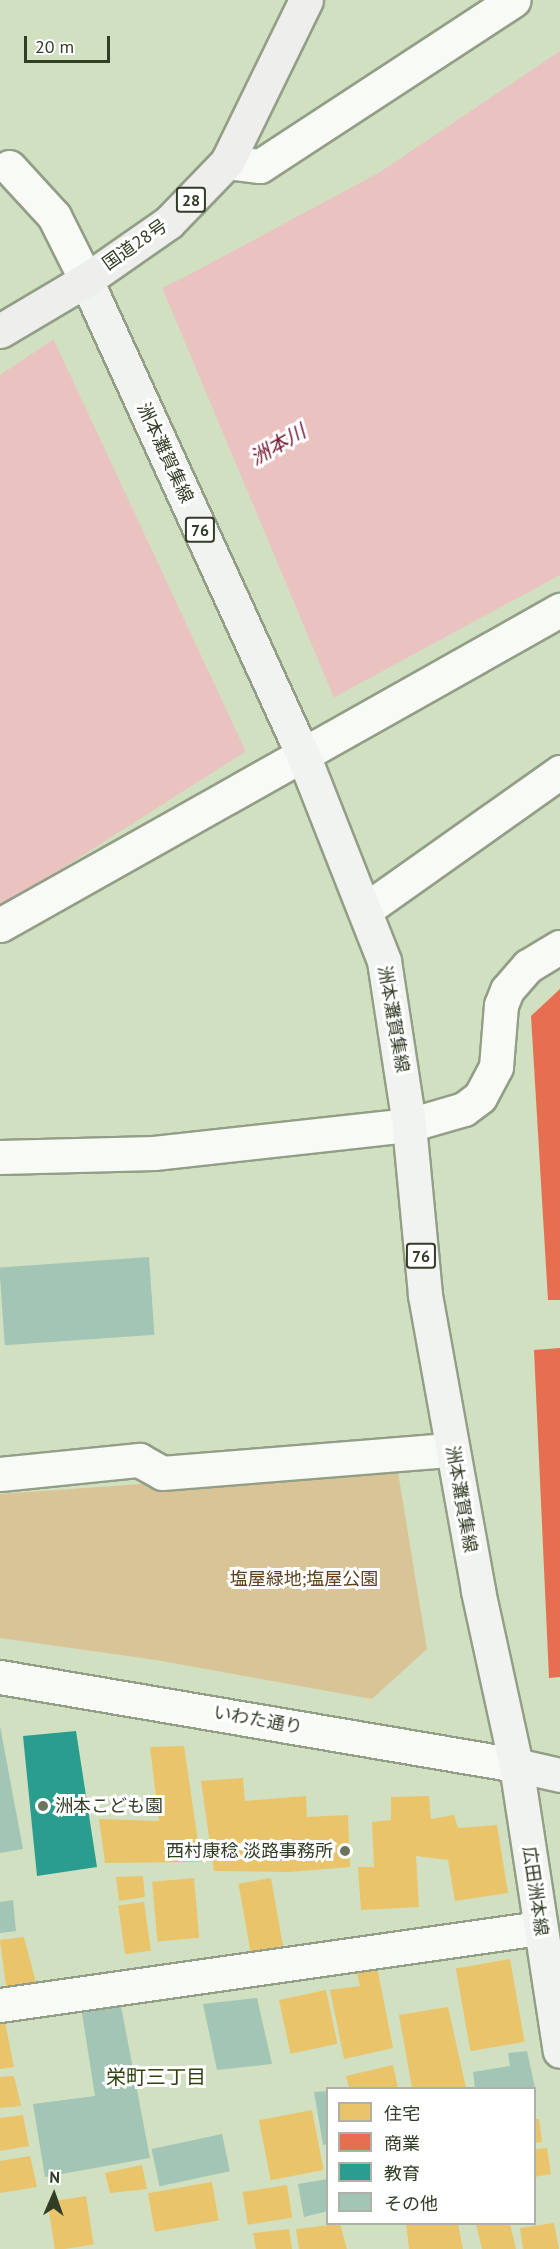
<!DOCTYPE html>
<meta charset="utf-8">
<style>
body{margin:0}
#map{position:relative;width:560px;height:2249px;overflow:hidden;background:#d1e0c1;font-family:"PT Sans","Noto Sans JP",sans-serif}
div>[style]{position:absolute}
.green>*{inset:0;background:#d9c497}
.water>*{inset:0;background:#eac3c0}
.pier>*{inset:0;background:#d1e0c1}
.homes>*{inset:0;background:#e9c46a;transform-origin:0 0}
.shops>*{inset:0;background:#e76f51}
.schools>*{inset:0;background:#2a9d8f}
.building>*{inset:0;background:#a2c5b5;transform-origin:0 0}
.roads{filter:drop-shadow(2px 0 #939e87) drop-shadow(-2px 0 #939e87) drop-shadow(0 2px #939e87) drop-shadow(0 -2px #939e87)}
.minor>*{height:33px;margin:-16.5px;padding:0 16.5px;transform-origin:16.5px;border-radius:16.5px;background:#f8faf6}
.major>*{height:33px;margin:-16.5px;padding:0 16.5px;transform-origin:16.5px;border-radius:16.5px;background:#f1f3f1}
.highway>*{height:33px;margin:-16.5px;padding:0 16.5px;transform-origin:16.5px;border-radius:16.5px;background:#eeeeed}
.dots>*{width:16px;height:16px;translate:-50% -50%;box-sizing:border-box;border:3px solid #fff;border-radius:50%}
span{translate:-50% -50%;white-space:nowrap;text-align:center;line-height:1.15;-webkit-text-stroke:6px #fff;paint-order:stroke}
.shield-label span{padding:2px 4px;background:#fff;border:2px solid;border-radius:4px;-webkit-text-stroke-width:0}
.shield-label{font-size:16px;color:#323d26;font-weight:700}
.street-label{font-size:18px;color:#323d26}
.park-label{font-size:18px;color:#5d4120}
.poi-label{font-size:18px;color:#323d26}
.left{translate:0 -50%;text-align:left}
.right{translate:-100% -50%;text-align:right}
.water-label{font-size:20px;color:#711832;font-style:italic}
.neighbourhood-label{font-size:20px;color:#2e430f}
.legend{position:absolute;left:326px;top:2087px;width:210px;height:138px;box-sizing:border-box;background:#fff;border:2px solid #adb1a8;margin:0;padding:8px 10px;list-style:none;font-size:18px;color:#323d26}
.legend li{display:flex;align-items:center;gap:12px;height:30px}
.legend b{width:30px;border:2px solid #adb1a8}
.north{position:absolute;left:24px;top:2165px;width:60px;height:60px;-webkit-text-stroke:4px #fff;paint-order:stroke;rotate:2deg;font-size:16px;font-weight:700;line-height:24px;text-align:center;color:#323d26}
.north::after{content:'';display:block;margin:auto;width:21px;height:27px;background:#323d26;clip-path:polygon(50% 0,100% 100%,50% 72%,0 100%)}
.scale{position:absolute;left:24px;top:36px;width:86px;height:27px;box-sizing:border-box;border:3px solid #323d26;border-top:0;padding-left:8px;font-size:18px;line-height:21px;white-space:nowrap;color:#323d26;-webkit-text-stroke:4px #fff;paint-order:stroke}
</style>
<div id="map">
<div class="green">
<div style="clip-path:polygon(397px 1466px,427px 1649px,372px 1699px,156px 1660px,0 1638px,0 1494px)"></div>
</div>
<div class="water">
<div style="clip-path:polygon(560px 51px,560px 575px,309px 711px,0 908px,0 375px,51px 341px,183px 278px,380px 172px)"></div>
</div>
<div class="pier">
<div style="clip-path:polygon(161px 285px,335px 700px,247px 754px,52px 336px)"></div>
</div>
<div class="homes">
<div style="clip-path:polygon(184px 1746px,201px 1862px,105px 1863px,99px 1819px,159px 1821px,150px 1747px)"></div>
<div style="clip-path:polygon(243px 1778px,245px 1801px,306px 1796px,307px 1817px,348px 1815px,350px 1867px,289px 1872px,214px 1871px,201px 1781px)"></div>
<div style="clip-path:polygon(429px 1796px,431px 1819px,454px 1815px,458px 1828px,497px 1825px,508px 1893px,455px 1901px,448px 1860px,416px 1856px,419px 1907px,361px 1910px,358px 1867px,374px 1867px,372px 1822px,391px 1820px,391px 1797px)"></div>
<div style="clip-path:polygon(143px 1876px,145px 1897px,119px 1901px,116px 1877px)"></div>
<div style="left:194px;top:1878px;width:60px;height:42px;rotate:85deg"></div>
<div style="left:271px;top:1878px;width:69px;height:33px;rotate:80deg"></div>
<div style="left:144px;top:1902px;width:49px;height:26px;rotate:82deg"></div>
<div style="clip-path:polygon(24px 1937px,37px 1987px,7px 1994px,0 1940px)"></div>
<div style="clip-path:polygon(375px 1957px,393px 2048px,344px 2059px,330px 1990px,360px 1986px,354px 1960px)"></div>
<div style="left:510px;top:1959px;width:84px;height:55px;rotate:80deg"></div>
<div style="left:326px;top:1990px;width:55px;height:48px;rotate:78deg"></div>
<div style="clip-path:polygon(448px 2007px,466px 2088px,412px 2088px,399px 2015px)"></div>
<div style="clip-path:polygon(5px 2022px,14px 2067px,0 2069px,0 2023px)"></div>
<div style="clip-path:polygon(393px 2065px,398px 2088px,349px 2088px,346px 2076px)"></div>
<div style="clip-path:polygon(14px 2076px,21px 2106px,0 2108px,0 2077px)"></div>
<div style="left:312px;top:2110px;width:61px;height:54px;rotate:79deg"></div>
<div style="clip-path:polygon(23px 2115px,29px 2146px,0 2151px,0 2118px)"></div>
<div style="clip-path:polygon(534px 2119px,539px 2119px,542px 2142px,534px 2143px)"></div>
<div style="clip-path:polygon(547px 2148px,551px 2174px,534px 2177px,534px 2149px)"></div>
<div style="clip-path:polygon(30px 2156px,37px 2187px,0 2193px,0 2161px)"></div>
<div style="clip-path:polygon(142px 2165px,147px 2189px,110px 2193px,105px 2173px)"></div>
<div style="left:212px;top:2182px;width:39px;height:65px;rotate:80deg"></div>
<div style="left:287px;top:2185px;width:33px;height:45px;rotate:81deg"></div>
<div style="left:86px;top:2196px;width:49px;height:39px;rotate:81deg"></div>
<div style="clip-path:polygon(554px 2223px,559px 2249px,523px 2249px,520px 2228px)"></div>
<div style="clip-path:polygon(340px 2224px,347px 2249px,299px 2249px,296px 2229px)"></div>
<div style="clip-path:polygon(406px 2224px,458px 2224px,463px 2249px,409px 2249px)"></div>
<div style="clip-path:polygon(476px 2224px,510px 2224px,516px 2249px,482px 2249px)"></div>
<div style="clip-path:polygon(289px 2229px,292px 2249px,256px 2249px,253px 2233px)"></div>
</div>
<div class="shops">
<div style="clip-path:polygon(560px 989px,560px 1300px,548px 1300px,531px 1016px)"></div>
<div style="clip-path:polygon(560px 1348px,560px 1677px,549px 1678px,534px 1350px)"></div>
</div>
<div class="schools">
<div style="clip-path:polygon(76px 1731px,97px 1867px,37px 1876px,23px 1736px)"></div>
</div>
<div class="building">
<div style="left:149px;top:1257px;width:78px;height:150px;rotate:86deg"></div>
<div style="clip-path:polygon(0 1726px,23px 1849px,0 1853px)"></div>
<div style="clip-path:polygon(13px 1900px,16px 1931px,0 1933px,0 1902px)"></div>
<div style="clip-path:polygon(257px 1998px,272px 2064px,217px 2070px,203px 2004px)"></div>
<div style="clip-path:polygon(121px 2006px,150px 2158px,45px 2177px,33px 2104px,95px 2096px,82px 2013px)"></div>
<div style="clip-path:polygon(527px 2051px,535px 2088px,475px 2088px,473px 2072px,510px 2066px,508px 2053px)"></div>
<div style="clip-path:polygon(328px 2091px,328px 2144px,323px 2145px,314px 2092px)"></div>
<div style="left:222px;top:2134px;width:38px;height:72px;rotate:78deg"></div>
<div style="clip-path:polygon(328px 2179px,328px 2211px,304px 2217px,298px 2184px)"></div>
</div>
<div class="roads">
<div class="minor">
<div style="left:227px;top:162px;width:33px;rotate:7deg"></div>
<div style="left:260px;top:166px;width:303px;rotate:-33.2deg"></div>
<div style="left:9px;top:167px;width:67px;rotate:47.4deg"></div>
<div style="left:54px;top:216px;width:72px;rotate:63.4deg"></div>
<div style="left:365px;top:910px;width:239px;rotate:-35.3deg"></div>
<div style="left:0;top:925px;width:643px;rotate:-29.36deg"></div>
<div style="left:0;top:1157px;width:154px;rotate:-1.5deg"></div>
<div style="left:154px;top:1153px;width:257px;rotate:-6.3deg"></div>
<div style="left:409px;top:1125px;width:57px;rotate:-16.2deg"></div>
<div style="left:464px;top:1109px;width:20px;rotate:-37deg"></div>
<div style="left:480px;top:1097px;width:34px;rotate:-62deg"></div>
<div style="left:496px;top:1067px;width:62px;rotate:-85.4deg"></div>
<div style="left:501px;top:1005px;width:16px;rotate:-68deg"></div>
<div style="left:507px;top:990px;width:32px;rotate:-49deg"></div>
<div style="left:528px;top:966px;width:37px;rotate:-31deg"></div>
<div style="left:0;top:1474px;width:140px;rotate:-5.8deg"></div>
<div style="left:139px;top:1460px;width:26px;rotate:29deg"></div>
<div style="left:162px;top:1473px;width:290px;rotate:-4.6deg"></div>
<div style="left:0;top:1677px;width:523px;rotate:9.68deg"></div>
<div style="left:0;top:2005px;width:544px;rotate:-8.13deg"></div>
</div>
<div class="major">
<div style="left:86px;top:280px;width:522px;rotate:65.45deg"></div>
<div style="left:303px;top:755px;width:221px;rotate:68.5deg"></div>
<div style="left:384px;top:961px;width:166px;rotate:81.3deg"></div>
<div style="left:409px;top:1125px;width:171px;rotate:84.6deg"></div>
<div style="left:425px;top:1295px;width:301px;rotate:79.8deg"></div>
<div style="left:478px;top:1591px;width:178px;rotate:77.7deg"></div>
<div style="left:516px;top:1765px;width:289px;rotate:81.3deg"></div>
<div style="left:516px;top:1765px;width:45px;rotate:12.8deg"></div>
</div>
<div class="highway">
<div style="left:0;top:331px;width:100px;rotate:-30.7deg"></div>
<div style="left:86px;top:280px;width:101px;rotate:-34.9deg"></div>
<div style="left:169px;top:222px;width:83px;rotate:-46deg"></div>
<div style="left:227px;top:162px;width:180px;rotate:-64deg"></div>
</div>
</div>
<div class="dots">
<div style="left:43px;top:1806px;background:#6a765c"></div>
<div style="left:345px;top:1851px;background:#6a765c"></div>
</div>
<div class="shield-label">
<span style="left:191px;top:200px">28</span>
<span style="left:200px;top:530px">76</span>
<span style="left:421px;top:1256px">76</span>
</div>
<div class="street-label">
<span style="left:135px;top:245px;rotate:-35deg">国道28号</span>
<span style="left:165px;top:453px;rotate:65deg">洲本灘賀集線</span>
<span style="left:393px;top:1019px;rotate:80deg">洲本灘賀集線</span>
<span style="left:461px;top:1499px;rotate:80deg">洲本灘賀集線</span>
<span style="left:258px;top:1720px;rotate:10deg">いわた通り</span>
<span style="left:535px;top:1891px;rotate:82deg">広田洲本線</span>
</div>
<div class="park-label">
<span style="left:304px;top:1579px">塩屋緑地;塩屋公園</span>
</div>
<div class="poi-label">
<span class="left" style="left:55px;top:1806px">洲本こども園</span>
<span class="right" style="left:333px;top:1851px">西村康稔 淡路事務所</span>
</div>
<div class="water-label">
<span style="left:278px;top:445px;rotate:-30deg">洲本川</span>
</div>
<div class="neighbourhood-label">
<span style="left:156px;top:2077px">栄町三丁目</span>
</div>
<ul class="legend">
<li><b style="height:16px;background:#e9c46a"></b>住宅</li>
<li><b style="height:16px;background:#e76f51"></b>商業</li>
<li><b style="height:16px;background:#2a9d8f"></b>教育</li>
<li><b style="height:16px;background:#a2c5b5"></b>その他</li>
</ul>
<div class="north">N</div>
<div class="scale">20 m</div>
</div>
